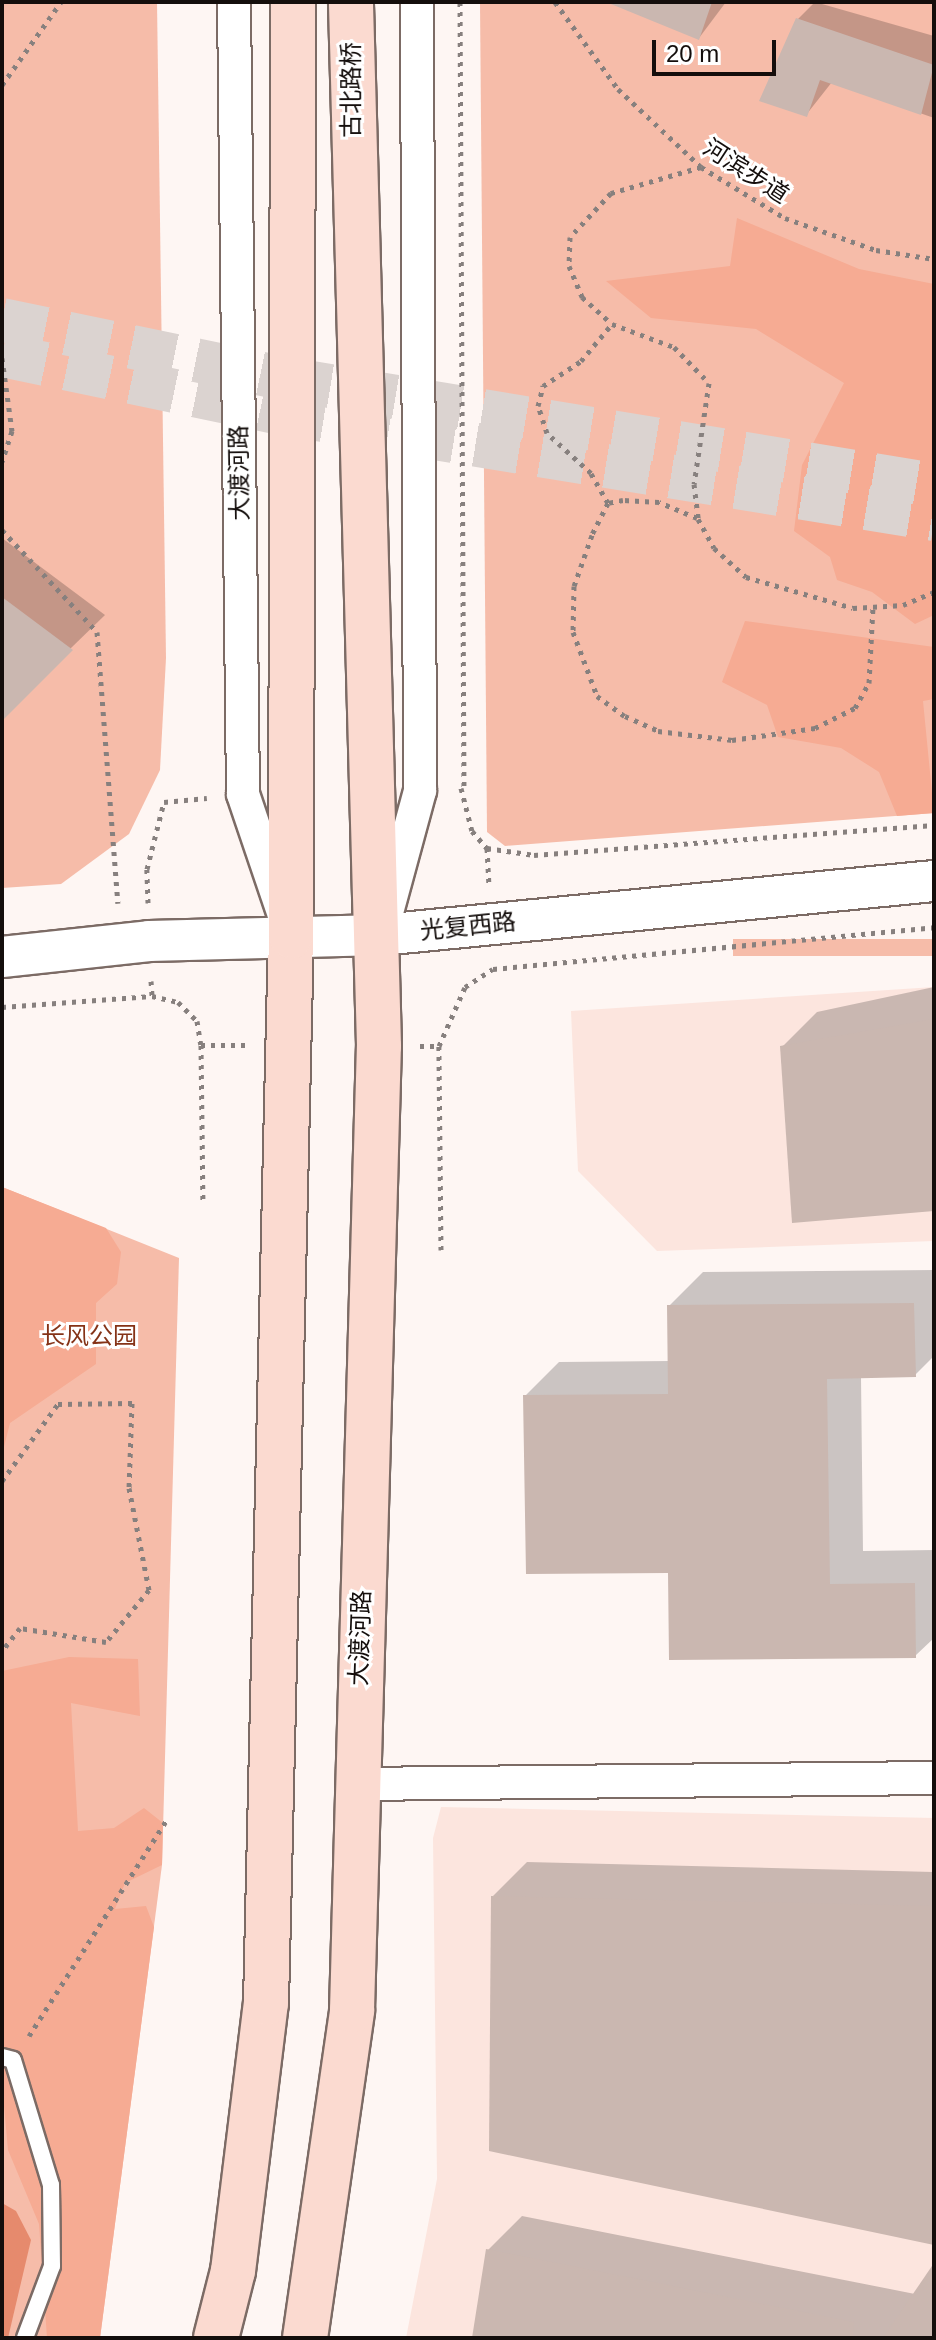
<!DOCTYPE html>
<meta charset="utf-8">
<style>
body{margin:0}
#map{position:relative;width:936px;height:2340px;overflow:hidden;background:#fef6f3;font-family:Helvetica,"Noto Sans SC",sans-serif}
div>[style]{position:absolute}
.built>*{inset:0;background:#fce5de}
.green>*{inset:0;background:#f6bca9;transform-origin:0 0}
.forest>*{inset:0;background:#f6ab93}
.water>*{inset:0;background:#e68a6d}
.shadow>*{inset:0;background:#0003}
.building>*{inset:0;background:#cab7b0}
.trunk-tunnel>*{height:44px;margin-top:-22px;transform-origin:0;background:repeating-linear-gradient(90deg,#dbd3d0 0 44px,transparent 0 66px)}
.path>*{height:5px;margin-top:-2.5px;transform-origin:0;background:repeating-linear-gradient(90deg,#87807e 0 4px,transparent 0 10px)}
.roads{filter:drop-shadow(2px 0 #7c6b65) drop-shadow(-2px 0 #7c6b65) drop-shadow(0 2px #7c6b65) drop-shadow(0 -2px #7c6b65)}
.service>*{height:16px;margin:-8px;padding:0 8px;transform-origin:8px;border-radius:8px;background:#fff}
.minor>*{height:32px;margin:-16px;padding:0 16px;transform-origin:16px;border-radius:16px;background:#fff}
.tertiary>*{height:40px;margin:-20px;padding:0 20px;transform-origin:20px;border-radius:20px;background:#fff}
.secondary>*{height:44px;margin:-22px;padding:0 22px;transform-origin:22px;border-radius:22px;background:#fbdad0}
span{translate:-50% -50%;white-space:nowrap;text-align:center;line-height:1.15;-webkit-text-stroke:6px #fff;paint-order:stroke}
.street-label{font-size:24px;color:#140e0c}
.park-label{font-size:24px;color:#853317}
.frame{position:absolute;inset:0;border:4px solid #140e0c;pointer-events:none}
.scale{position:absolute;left:652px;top:40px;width:124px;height:36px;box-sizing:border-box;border:4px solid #140e0c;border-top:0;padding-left:10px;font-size:24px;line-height:28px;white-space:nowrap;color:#140e0c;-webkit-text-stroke:6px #fff;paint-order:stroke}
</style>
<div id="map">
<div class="built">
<div style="clip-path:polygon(934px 987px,934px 1241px,657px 1251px,578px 1171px,571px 1011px)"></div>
<div style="clip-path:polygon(441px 1807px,934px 1818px,934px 2338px,406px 2338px,437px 2179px,433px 1838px)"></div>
</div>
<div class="green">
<div style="clip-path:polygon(2px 2px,157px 2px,166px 658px,160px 770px,129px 834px,61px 884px,2px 888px)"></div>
<div style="clip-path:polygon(480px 2px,934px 2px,934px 813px,505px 846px,487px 832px)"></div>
<div style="left:934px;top:939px;width:17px;height:201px;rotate:90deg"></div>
<div style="clip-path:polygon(2px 1187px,179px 1258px,162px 1865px,100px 2338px,2px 2338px)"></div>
</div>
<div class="forest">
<div style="clip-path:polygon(737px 218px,859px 269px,934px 284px,934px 615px,915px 624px,872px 592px,837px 580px,830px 557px,794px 531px,802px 465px,844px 383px,756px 329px,651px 318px,606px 281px,730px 266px)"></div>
<div style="clip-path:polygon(745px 621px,934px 647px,934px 699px,923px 701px,934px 813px,897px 816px,879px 772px,841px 748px,778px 737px,767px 705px,722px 682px)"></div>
<div style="clip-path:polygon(2px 1187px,106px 1228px,121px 1252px,117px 1284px,96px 1303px,96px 1364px,10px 1423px,2px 1455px)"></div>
<div style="clip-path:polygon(69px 1657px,138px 1659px,140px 1716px,71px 1703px,78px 1831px,114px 1828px,144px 1808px,163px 1823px,162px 1865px,125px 1883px,115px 1909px,146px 1906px,154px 1927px,100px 2338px,47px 2338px,39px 2224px,8px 2150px,2px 2084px,2px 1671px)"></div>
</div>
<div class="water">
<div style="clip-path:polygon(2px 2203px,16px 2211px,31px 2240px,8px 2338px,2px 2338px)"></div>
</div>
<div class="shadow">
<div style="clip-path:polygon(612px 2px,726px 2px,699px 38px)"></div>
<div style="clip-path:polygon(815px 2px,934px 36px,934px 118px,832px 82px,806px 115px,798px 19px)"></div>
<div style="clip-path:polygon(2px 538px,105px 615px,2px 715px)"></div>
<div style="clip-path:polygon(934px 987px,934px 1209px,782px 1047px,817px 1012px)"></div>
<div style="clip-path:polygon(934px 1270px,934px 1356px,915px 1375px,861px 1376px,863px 1551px,934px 1550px,934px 1638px,915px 1656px,670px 1571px,525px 1396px,559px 1362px,670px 1361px,669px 1306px,703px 1272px)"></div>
<div style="clip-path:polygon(527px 1862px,934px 1872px,934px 2243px,493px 1896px)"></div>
<div style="clip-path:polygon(522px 2216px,915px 2294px,934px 2267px,934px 2338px,474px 2338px,488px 2250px)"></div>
</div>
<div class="building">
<div style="clip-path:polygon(606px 2px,712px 2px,699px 40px)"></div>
<div style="clip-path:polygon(796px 18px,934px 65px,921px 115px,820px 80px,807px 117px,759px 101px)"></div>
<div style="clip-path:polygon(2px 597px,73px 650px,2px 721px)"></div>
<div style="clip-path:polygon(934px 1019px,934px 1211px,792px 1223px,780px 1046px)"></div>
<div style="clip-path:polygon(914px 1303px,916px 1377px,827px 1379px,830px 1584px,915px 1583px,916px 1658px,669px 1660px,668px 1573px,526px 1574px,523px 1395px,668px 1394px,667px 1305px)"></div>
<div style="clip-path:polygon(491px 1896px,934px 1906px,934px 2245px,489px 2151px)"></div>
<div style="clip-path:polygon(486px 2249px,854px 2322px,853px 2338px,472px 2338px)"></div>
<div style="clip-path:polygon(934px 2263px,934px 2338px,883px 2338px)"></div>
</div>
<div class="trunk-tunnel">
<div style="left:2px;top:320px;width:291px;rotate:11.7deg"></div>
<div style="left:287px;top:379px;width:656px;rotate:9.3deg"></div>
<div style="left:2px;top:355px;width:284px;rotate:11.8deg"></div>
<div style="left:280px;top:413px;width:663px;rotate:9.21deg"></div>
</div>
<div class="path">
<div style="left:460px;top:2px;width:786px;rotate:89.71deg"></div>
<div style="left:555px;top:2px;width:107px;rotate:54.1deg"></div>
<div style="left:618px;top:89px;width:114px;rotate:43.2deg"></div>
<div style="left:701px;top:167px;width:98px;rotate:31.3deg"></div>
<div style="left:785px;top:218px;width:96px;rotate:19.4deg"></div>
<div style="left:876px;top:250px;width:59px;rotate:8.8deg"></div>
<div style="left:2px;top:85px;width:102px;rotate:-54.6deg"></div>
<div style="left:701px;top:167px;width:94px;rotate:163.9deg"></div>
<div style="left:611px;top:193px;width:60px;rotate:133deg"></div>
<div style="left:570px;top:237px;width:29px;rotate:92deg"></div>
<div style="left:569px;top:266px;width:34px;rotate:67deg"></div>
<div style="left:582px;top:297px;width:40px;rotate:42deg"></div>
<div style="left:612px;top:324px;width:66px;rotate:20.4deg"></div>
<div style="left:674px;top:347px;width:50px;rotate:45.8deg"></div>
<div style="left:709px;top:383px;width:102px;rotate:98.4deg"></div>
<div style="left:694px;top:484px;width:35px;rotate:83deg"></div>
<div style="left:698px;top:519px;width:33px;rotate:61deg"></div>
<div style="left:714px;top:548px;width:43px;rotate:42.2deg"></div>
<div style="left:746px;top:577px;width:111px;rotate:16.2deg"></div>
<div style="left:853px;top:608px;width:50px;rotate:-3.4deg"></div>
<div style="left:903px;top:605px;width:34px;rotate:-23deg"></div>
<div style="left:2px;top:358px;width:74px;rotate:82.2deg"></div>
<div style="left:12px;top:431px;width:32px;rotate:108deg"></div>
<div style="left:608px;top:503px;width:34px;rotate:-120deg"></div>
<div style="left:591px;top:473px;width:59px;rotate:-137.7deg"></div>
<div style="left:547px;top:433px;width:28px;rotate:-108deg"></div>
<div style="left:538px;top:406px;width:21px;rotate:-76deg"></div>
<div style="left:543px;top:386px;width:45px;rotate:-33.3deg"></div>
<div style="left:581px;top:361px;width:48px;rotate:-50deg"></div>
<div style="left:697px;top:518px;width:41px;rotate:-157.2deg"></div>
<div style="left:659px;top:502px;width:36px;rotate:-177deg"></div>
<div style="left:623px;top:500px;width:15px;rotate:169deg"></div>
<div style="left:608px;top:503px;width:36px;rotate:117deg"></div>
<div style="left:592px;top:535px;width:54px;rotate:109.4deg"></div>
<div style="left:574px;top:586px;width:46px;rotate:91.2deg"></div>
<div style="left:573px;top:632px;width:68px;rotate:69.4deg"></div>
<div style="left:597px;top:696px;width:34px;rotate:36deg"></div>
<div style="left:625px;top:716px;width:36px;rotate:24deg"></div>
<div style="left:658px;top:731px;width:75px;rotate:6.9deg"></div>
<div style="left:732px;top:740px;width:84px;rotate:-8.2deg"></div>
<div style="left:815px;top:728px;width:45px;rotate:-26.6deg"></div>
<div style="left:855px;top:708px;width:29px;rotate:-61deg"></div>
<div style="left:869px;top:683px;width:76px;rotate:-87deg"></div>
<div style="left:2px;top:530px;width:139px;rotate:47deg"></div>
<div style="left:97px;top:632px;width:272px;rotate:85.6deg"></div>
<div style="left:461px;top:788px;width:44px;rotate:75.7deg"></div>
<div style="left:472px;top:831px;width:23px;rotate:49deg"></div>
<div style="left:487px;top:848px;width:36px;rotate:87deg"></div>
<div style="left:487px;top:848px;width:48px;rotate:8.5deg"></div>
<div style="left:534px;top:855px;width:401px;rotate:-4.3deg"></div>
<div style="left:148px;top:903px;width:34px;rotate:-92deg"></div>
<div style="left:147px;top:869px;width:69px;rotate:-75.8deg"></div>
<div style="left:164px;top:802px;width:43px;rotate:-5.3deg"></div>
<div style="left:151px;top:981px;width:15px;rotate:86deg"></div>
<div style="left:2px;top:1007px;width:150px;rotate:-4.2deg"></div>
<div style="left:152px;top:996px;width:27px;rotate:13deg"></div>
<div style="left:178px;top:1002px;width:27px;rotate:45deg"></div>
<div style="left:197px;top:1021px;width:24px;rotate:81deg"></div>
<div style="left:201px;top:1045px;width:156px;rotate:89.3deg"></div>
<div style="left:201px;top:1045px;width:45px"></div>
<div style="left:420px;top:1046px;width:19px"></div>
<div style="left:441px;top:1250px;width:204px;rotate:-90.6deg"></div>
<div style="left:439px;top:1046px;width:64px;rotate:-66.2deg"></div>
<div style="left:465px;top:987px;width:33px;rotate:-33deg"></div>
<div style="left:493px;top:969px;width:443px;rotate:-5.4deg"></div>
<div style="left:2px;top:1481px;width:95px;rotate:-54deg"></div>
<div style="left:58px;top:1404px;width:74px;rotate:-0.8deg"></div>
<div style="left:132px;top:1403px;width:85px;rotate:92deg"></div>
<div style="left:129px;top:1488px;width:104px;rotate:78.9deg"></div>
<div style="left:149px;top:1590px;width:67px;rotate:129.6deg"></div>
<div style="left:106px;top:1642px;width:87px;rotate:-170.8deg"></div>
<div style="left:20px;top:1628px;width:29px;rotate:128deg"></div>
<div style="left:29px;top:2036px;width:259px;rotate:-57.5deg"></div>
</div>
<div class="roads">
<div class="service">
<div style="left:2px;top:2057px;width:11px;rotate:15deg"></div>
<div style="left:13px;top:2060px;width:131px;rotate:73.1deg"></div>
<div style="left:51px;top:2185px;width:81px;rotate:89.3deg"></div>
<div style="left:52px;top:2266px;width:77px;rotate:110.6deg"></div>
</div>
<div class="minor">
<div style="left:234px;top:2px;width:792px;rotate:89.35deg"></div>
<div style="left:243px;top:794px;width:125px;rotate:71.3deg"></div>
<div style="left:386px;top:916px;width:130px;rotate:-74.8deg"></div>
<div style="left:420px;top:791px;width:789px;rotate:-90.22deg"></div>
<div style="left:355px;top:1784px;width:579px;rotate:-0.59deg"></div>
</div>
<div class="tertiary">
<div style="left:2px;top:957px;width:148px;rotate:-6.2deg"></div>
<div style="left:149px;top:941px;width:232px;rotate:-1.5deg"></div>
<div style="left:381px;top:935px;width:556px;rotate:-5.58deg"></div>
</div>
<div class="secondary">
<div style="left:216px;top:2338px;width:69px;rotate:-75.8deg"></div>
<div style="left:233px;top:2271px;width:270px;rotate:-83deg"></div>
<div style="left:266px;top:2003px;width:1067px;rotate:-88.66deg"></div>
<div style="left:291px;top:936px;width:934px;rotate:-89.88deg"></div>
<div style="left:305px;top:2338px;width:331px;rotate:-81.8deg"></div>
<div style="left:352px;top:2010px;width:964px;rotate:-88.4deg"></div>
<div style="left:379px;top:1046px;width:1044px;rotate:-91.54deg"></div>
</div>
</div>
<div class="street-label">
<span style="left:351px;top:90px;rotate:-90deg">古北路桥</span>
<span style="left:746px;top:171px;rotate:33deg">河滨步道</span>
<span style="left:239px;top:473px;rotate:-91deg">大渡河路</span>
<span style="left:468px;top:926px;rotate:-6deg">光复西路</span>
<span style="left:360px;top:1638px;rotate:-88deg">大渡河路</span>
</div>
<div class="park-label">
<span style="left:89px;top:1336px">长风公园</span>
</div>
<div class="frame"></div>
<div class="scale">20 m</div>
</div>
